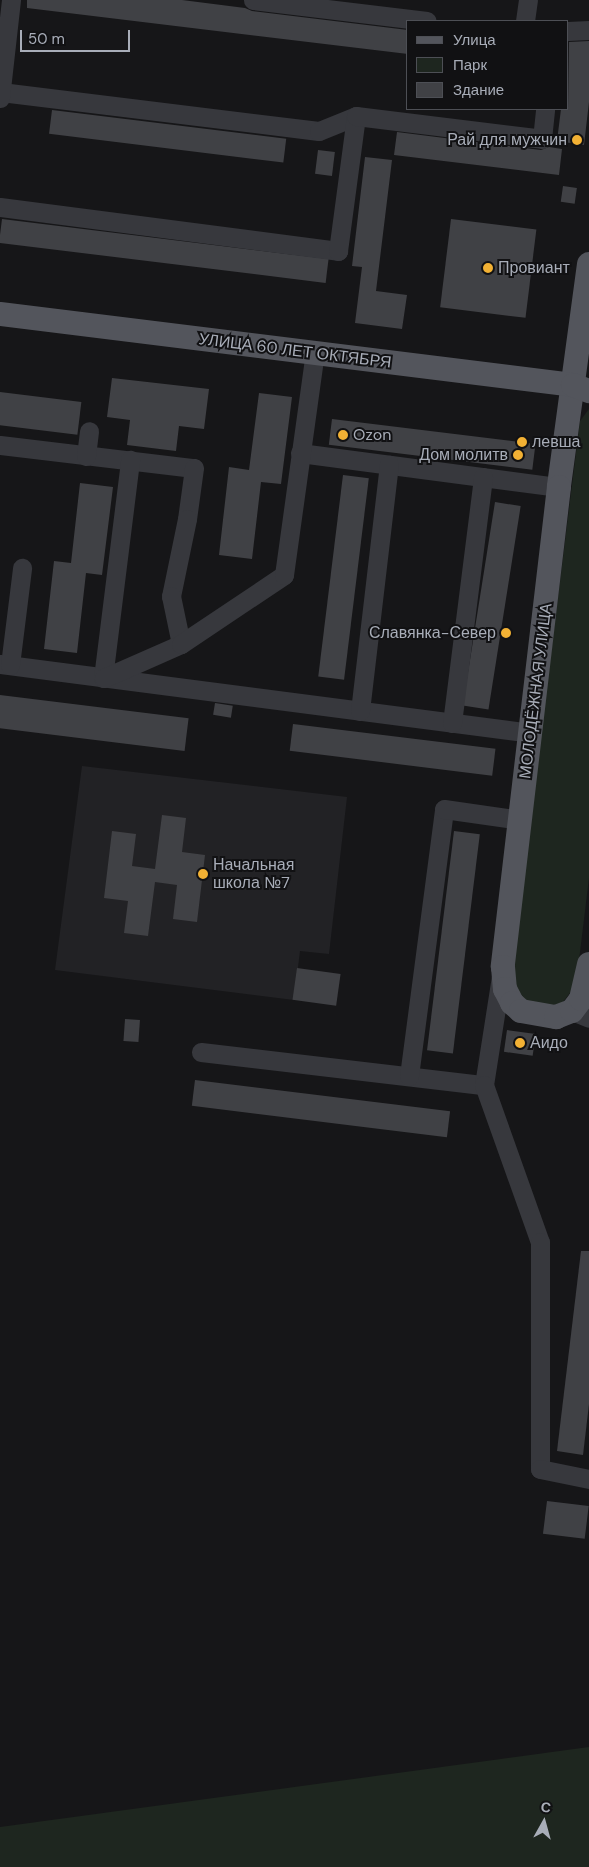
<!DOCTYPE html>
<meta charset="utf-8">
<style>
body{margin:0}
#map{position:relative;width:589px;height:1867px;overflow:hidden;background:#161618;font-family:"DM Sans",sans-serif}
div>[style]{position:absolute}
.built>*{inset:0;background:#222225}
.green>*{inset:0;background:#1e261f}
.building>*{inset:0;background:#404145;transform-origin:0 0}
.minor>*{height:19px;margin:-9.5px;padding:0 9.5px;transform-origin:9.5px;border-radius:9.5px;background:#37383d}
.major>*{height:24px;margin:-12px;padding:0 12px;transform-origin:12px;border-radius:12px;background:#53555c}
.dots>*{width:14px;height:14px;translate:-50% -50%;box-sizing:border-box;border:2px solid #111113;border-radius:50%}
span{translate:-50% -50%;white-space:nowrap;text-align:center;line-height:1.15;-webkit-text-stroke:4px #111113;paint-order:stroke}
.poi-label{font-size:16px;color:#a8adb8}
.right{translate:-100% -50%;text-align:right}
.left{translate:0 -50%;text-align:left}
.street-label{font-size:16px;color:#a8adb8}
.legend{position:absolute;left:406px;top:20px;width:162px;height:90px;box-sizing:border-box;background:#111113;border:1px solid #4d4f55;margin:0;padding:6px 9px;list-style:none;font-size:15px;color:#a8adb8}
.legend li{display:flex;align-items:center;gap:10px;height:25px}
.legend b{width:25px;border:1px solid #4d4f55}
.north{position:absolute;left:519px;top:1797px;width:50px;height:50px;-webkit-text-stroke:4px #111113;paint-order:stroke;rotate:7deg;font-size:14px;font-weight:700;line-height:20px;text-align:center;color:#a8adb8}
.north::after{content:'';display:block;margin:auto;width:18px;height:22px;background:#a8adb8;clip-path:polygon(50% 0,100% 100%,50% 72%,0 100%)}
.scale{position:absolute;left:20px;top:30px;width:110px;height:22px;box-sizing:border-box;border:2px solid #a8adb8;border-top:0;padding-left:6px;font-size:15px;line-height:18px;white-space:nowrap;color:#a8adb8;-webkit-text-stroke:4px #111113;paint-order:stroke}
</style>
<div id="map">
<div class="built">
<div style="clip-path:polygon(82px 766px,347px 797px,329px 954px,300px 951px,294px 1000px,55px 970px)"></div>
</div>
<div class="green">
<div style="clip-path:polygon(589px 409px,589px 878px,576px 985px,563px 1002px,552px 1007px,540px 1008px,520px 997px,511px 975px,580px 421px)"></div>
<div style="clip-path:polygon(589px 1747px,589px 1867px,0 1867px,0 1827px)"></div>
</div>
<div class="building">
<div style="clip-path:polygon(27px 0,182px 0,245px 8px,252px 11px,408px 30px,408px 54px,27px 8px)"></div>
<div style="clip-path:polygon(589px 41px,589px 102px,584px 145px,557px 141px,561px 109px,568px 109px,569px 42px)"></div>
<div style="left:52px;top:110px;width:236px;height:24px;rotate:7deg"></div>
<div style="clip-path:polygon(397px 132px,541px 150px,549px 147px,562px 149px,559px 175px,394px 155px)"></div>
<div style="left:318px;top:150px;width:17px;height:24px;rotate:7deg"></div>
<div style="clip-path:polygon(365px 157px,392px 160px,376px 291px,407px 295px,402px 329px,355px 323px,362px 267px,352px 266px)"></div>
<div style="left:563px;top:186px;width:14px;height:16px;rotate:8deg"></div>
<div style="left:2px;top:219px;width:329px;height:24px;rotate:7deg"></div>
<div style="left:451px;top:219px;width:86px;height:89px;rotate:7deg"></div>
<div style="clip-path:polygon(112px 378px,209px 389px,204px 429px,179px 426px,176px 451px,127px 445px,130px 420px,107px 417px)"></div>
<div style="left:0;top:392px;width:82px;height:33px;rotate:7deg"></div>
<div style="clip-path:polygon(259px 393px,292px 397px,281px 484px,261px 482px,252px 559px,219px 555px,229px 467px,249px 470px)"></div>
<div style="left:332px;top:419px;width:205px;height:26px;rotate:7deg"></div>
<div style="left:343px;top:475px;width:26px;height:203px;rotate:7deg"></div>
<div style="clip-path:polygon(80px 483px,113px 487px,102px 575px,86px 573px,77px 653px,44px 649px,54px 561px,71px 563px)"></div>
<div style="left:495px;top:502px;width:26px;height:206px;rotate:9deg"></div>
<div style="left:0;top:695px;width:190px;height:33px;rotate:7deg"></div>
<div style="left:215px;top:703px;width:18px;height:12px;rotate:9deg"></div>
<div style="left:293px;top:724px;width:204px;height:27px;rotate:7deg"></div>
<div style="clip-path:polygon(162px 815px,186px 818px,182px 852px,205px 855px,197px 922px,173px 919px,177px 885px,155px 882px,148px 936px,124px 933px,128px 901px,104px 898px,112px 831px,136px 834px,132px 866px,155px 869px)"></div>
<div style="left:454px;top:831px;width:26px;height:221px;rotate:7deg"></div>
<div style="left:297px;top:968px;width:44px;height:32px;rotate:8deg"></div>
<div style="left:125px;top:1019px;width:15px;height:22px;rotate:4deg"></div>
<div style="left:507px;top:1030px;width:29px;height:22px;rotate:8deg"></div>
<div style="left:195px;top:1080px;width:257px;height:26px;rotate:7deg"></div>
<div style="clip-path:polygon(581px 1251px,589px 1251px,589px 1404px,583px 1455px,557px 1451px)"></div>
<div style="left:547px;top:1501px;width:42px;height:33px;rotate:7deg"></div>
</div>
<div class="minor">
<div style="left:253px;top:0;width:175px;rotate:6.9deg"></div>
<div style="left:525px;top:21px;width:21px;rotate:-82deg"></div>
<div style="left:568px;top:31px;width:21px;rotate:-3deg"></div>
<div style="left:1px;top:92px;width:320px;rotate:7deg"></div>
<div style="left:319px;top:131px;width:40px;rotate:-22deg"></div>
<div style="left:0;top:98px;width:99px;rotate:-83.6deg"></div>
<div style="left:0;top:207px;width:341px;rotate:7.4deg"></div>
<div style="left:338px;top:251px;width:136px;rotate:-82.4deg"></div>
<div style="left:356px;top:116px;width:187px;rotate:7deg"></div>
<div style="left:542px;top:139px;width:30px;rotate:-84deg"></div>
<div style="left:0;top:445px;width:195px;rotate:6.8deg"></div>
<div style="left:194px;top:468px;width:51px;rotate:97.8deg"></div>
<div style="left:187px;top:519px;width:79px;rotate:101.7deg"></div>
<div style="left:171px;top:596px;width:49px;rotate:78.2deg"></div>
<div style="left:300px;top:453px;width:261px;rotate:7.5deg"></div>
<div style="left:86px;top:456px;width:25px;rotate:-83deg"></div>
<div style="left:0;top:664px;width:535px;rotate:7.4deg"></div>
<div style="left:10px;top:665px;width:98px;rotate:-82.9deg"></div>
<div style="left:103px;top:678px;width:220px;rotate:-82.9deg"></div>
<div style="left:104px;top:678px;width:84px;rotate:-23.8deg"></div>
<div style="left:181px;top:644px;width:124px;rotate:-33.8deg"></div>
<div style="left:284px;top:575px;width:224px;rotate:-82.1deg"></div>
<div style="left:360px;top:711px;width:248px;rotate:-83.3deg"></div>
<div style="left:452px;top:723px;width:248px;rotate:-82.8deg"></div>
<div style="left:572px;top:1011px;width:18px;rotate:22deg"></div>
<div style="left:201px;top:1052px;width:285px;rotate:6.7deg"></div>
<div style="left:484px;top:1085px;width:110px;rotate:-81.1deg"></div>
<div style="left:409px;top:1076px;width:269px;rotate:-82.5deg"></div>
<div style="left:444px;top:809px;width:77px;rotate:8.2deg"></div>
<div style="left:484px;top:1085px;width:167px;rotate:70.4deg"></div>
<div style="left:540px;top:1242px;width:227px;rotate:90deg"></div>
<div style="left:540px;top:1469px;width:50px;rotate:11.5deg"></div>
</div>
<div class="major">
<div style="left:589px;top:264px;width:225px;rotate:97.7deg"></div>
<div style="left:559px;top:487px;width:483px;rotate:96.7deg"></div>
<div style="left:503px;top:967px;width:22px;rotate:85deg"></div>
<div style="left:505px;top:989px;width:16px;rotate:63deg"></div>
<div style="left:512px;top:1003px;width:12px;rotate:42deg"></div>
<div style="left:521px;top:1011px;width:36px;rotate:10deg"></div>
<div style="left:556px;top:1017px;width:17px;rotate:-21deg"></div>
<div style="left:572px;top:1011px;width:15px;rotate:-53deg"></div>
<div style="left:581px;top:999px;width:36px;rotate:-77deg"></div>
<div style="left:0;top:314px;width:577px;rotate:7.06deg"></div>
<div style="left:573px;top:385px;width:17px;rotate:21deg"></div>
</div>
<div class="dots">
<div style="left:577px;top:140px;background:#f2b134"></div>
<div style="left:488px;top:268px;background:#f2b134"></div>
<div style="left:343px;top:435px;background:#f2b134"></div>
<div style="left:522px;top:442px;background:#f2b134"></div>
<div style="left:518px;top:455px;background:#f2b134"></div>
<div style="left:506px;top:633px;background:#f2b134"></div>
<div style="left:203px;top:874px;background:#f2b134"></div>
<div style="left:520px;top:1043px;background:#f2b134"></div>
</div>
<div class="poi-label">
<span class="right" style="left:567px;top:140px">Рай для мужчин</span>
<span class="left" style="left:498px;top:268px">Провиант</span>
<span class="left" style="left:353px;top:435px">Ozon</span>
<span class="left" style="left:532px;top:442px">левша</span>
<span class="right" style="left:508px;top:455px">Дом молитв</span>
<span class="right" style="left:496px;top:633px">Славянка-Север</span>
<span class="left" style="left:213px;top:874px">Начальная<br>школа №7</span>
<span class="left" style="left:530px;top:1043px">Аидо</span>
</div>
<div class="street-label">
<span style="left:295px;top:351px;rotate:7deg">УЛИЦА 60 ЛЕТ ОКТЯБРЯ</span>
<span style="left:536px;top:691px;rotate:-83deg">МОЛОДЁЖНАЯ УЛИЦА</span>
</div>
<ul class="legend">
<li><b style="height:6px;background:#53555c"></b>Улица</li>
<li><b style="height:14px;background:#1e261f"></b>Парк</li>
<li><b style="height:14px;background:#404145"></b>Здание</li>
</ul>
<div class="north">С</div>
<div class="scale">50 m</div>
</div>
